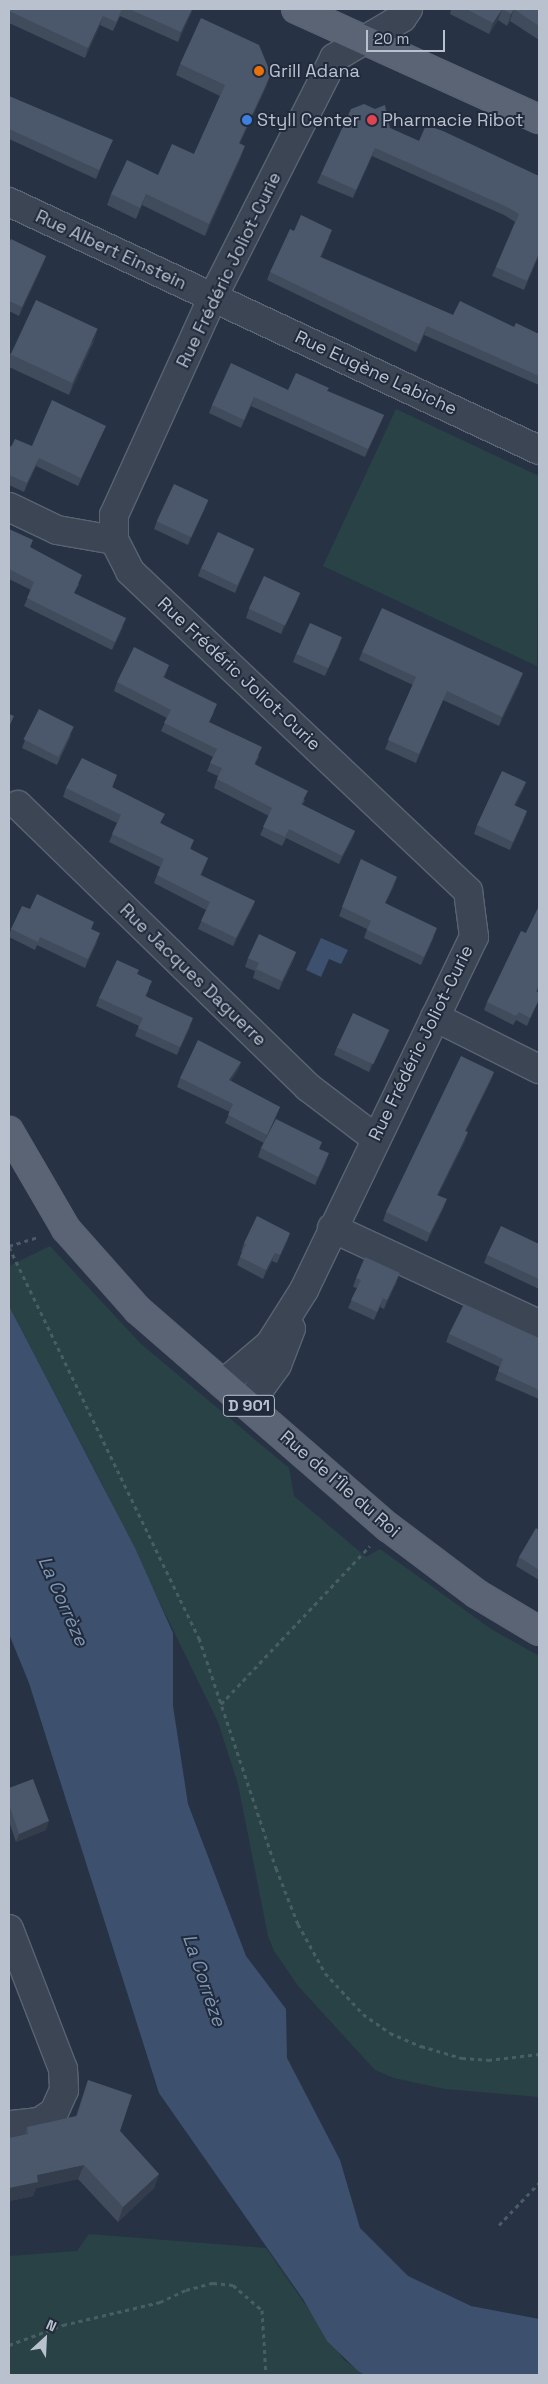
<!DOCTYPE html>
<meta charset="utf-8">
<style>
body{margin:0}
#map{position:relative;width:548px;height:2384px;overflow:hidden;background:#273345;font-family:"Space Grotesk",sans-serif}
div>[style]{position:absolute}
.green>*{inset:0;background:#294246}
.water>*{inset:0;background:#3d506e}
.path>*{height:3px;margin-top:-1.5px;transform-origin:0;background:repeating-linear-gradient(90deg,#485e62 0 4px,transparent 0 8px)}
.roads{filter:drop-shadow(1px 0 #5a6372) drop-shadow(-1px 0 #5a6372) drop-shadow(0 1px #5a6372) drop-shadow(0 -1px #5a6372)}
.minor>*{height:28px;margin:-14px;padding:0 14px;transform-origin:14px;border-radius:14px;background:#3c4554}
.major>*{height:28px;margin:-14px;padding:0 14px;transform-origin:14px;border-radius:14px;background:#5a6474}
.wall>*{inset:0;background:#404b5c}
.shaded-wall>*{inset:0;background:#343d4b}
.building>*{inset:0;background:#4b576b;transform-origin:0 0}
.dots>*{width:14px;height:14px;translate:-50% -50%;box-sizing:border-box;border:2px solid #202a3a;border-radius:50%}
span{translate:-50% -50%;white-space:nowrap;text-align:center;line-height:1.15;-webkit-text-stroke:4px #202a3a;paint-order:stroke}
.shield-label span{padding:1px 4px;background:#202a3a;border:1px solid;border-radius:4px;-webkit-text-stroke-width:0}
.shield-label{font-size:16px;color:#b9c1ce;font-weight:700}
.poi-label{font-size:18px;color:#b9c1ce}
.left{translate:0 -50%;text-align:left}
.street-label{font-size:18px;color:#b9c1ce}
.water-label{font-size:19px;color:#8096b5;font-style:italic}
.frame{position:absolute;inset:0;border:10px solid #b9c1ce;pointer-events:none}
.north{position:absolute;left:20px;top:2314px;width:50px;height:50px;-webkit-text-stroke:4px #202a3a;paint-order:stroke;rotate:25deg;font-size:14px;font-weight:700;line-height:20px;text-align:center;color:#b9c1ce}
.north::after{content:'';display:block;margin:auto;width:18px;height:22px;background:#b9c1ce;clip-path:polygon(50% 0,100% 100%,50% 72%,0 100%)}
.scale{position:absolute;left:366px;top:30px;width:79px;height:22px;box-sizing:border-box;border:2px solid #b9c1ce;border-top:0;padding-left:6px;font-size:15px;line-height:18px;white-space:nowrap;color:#b9c1ce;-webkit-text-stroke:4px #202a3a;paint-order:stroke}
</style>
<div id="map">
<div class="green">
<div style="clip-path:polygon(396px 409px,539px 476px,537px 666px,323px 566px)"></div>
<div style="clip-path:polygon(50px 1246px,141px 1344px,289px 1468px,294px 1496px,366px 1557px,380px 1549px,491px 1629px,539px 1656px,539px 2097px,445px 2089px,394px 2078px,375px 2070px,299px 1987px,274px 1951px,268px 1936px,238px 1784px,218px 1722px,101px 1482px,9px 1306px,9px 1266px)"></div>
<div style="clip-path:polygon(89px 2234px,266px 2248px,344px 2360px,365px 2375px,9px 2375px,9px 2256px,77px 2251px)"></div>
</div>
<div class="water">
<div style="clip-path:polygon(321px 938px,348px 950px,341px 964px,329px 959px,321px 977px,306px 970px)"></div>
<div style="clip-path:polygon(9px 1306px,135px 1548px,173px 1633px,173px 1706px,188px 1804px,246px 1956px,286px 2009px,287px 2058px,340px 2160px,360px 2228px,408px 2276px,471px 2306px,539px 2319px,539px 2375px,365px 2375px,358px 2371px,327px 2341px,303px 2299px,159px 2093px,29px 1683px,9px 1634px)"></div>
</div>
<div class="path">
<div style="left:9px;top:1246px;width:31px;rotate:-17deg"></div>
<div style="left:9px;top:1247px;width:435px;rotate:64.1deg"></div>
<div style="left:199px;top:1638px;width:243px;rotate:71.5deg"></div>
<div style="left:276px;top:1868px;width:60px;rotate:68.6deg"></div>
<div style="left:298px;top:1924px;width:56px;rotate:61.1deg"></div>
<div style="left:325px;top:1973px;width:56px;rotate:47.2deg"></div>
<div style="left:363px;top:2014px;width:33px;rotate:35deg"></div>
<div style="left:390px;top:2033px;width:34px;rotate:23deg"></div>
<div style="left:421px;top:2046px;width:43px;rotate:16.3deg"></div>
<div style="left:462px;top:2058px;width:26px;rotate:4deg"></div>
<div style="left:488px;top:2060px;width:51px;rotate:-6.7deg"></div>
<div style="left:221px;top:1704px;width:217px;rotate:-46.7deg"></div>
<div style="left:499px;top:2225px;width:58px;rotate:-46.4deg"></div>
<div style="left:9px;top:2345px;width:58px;rotate:-20.3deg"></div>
<div style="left:63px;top:2325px;width:100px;rotate:-13.3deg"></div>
<div style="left:160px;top:2302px;width:29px;rotate:-25deg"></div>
<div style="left:186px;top:2290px;width:28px;rotate:-15deg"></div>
<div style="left:213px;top:2283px;width:20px;rotate:6deg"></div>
<div style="left:233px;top:2285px;width:38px;rotate:41deg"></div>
<div style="left:262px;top:2310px;width:65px;rotate:86.5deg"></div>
</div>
<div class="roads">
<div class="minor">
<div style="left:9px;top:202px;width:585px;rotate:25.08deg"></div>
<div style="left:9px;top:507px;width:53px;rotate:25.6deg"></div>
<div style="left:57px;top:530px;width:58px;rotate:10deg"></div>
<div style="left:18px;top:805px;width:405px;rotate:44.2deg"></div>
<div style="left:308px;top:1087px;width:84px;rotate:37.3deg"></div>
<div style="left:435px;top:1017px;width:116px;rotate:26.6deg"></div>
<div style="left:332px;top:1228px;width:228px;rotate:24.9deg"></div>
<div style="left:223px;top:1384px;width:62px;rotate:-40.4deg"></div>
<div style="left:270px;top:1344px;width:64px;rotate:-57.8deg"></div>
<div style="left:304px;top:1290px;width:392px;rotate:-64.3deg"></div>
<div style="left:474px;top:937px;width:46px;rotate:-97.4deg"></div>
<div style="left:468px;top:891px;width:465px;rotate:-136.6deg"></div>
<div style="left:130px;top:571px;width:35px;rotate:-117deg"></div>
<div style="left:114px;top:540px;width:25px;rotate:-90deg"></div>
<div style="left:114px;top:515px;width:239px;rotate:-65.6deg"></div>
<div style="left:213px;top:297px;width:268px;rotate:-63.1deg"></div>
<div style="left:334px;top:58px;width:79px;rotate:-30.5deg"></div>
<div style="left:402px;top:18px;width:11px;rotate:-56deg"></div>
<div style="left:248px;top:1405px;width:49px;rotate:-54.1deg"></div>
<div style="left:277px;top:1365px;width:39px;rotate:-69deg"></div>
<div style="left:9px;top:1929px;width:150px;rotate:68.9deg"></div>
<div style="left:63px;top:2069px;width:21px;rotate:87deg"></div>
<div style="left:64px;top:2090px;width:24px;rotate:114deg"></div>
<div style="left:54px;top:2112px;width:18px;rotate:146deg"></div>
<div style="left:39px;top:2122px;width:30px;rotate:174deg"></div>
</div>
<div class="major">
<div style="left:296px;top:9px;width:267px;rotate:24.4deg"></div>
<div style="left:9px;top:1131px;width:113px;rotate:59.8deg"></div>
<div style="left:66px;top:1229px;width:108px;rotate:48.4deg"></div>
<div style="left:138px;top:1310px;width:331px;rotate:41deg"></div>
<div style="left:388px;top:1527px;width:111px;rotate:37deg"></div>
<div style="left:477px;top:1594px;width:72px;rotate:30.8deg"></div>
</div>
</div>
<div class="wall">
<div style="clip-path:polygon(9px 9px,193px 9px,178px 42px,120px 16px,113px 31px,100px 25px,85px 58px,9px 23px)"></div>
<div style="clip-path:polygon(451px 9px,539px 9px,539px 40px,510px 21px,507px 26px,498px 20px,489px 34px,450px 14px)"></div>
<div style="clip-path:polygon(180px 64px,267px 85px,240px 143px,241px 157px,205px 236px,142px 205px,136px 219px,107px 205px,111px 194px,158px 175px,194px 154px,220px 96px,176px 75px)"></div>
<div style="clip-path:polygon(9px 96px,109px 148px,96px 179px,9px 139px)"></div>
<div style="clip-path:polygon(390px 128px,419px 141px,539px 176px,539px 255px,524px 290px,492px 276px,515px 222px,504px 215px,372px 156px,353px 198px,317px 183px,321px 174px)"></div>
<div style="clip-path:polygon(294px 231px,329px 238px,321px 257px,453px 315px,514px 327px,539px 334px,539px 385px,424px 335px,416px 352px,267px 280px,270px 272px)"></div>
<div style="clip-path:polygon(9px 243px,46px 256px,43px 264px,19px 316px,9px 311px)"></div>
<div style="clip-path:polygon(94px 341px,69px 395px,9px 367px,9px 358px,10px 354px)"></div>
<div style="clip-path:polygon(288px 390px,328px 391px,384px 415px,365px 457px,251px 406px,241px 428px,209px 413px,212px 405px)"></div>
<div style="clip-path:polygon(102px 434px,78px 486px,36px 466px,24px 492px,9px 485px,9px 445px,11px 447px,32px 446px)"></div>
<div style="clip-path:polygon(205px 508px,188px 545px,154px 529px,157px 521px)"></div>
<div style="clip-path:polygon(9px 529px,30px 547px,79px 584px,74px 593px,123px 627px,112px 650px,24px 606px,31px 590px,9px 579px)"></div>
<div style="clip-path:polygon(251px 557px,235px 593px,198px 576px,201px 568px)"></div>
<div style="clip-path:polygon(297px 601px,281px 634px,246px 618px,249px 609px)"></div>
<div style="clip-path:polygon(339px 646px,325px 676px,293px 662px,296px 654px)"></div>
<div style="clip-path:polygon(362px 652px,520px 682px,499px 726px,443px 700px,416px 763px,385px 749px,413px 685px,359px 660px)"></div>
<div style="clip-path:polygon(169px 665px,164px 678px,214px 712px,209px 722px,259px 756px,255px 764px,305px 800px,302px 805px,355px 831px,352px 839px,339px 864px,286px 838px,282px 846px,260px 835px,269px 816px,214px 788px,218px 776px,207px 771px,213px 757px,161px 731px,167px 718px,114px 691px,117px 682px)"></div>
<div style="clip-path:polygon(71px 735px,57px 765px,22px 748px,25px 740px)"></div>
<div style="clip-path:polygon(117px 775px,112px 788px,161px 823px,191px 849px,208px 858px,201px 875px,255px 901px,252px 909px,233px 946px,198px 929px,206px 910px,154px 883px,160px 867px,109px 842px,117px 823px,63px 797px,66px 788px)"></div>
<div style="clip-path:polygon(526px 782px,523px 790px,515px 806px,524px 820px,510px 850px,474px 834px,477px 825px)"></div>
<div style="clip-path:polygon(361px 859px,394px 886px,385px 903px,434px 937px,421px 965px,364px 938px,367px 929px,339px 916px)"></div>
<div style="clip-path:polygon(539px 906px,539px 986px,537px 992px,539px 993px,539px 1000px,527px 1026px,516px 1020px,513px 1025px,484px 1010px,487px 1002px,526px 933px)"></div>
<div style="clip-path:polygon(30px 909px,92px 929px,97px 942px,85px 968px,37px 945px,35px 950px,9px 937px,11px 929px)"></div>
<div style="clip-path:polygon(296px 952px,293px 961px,279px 990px,253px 978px,255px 971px,245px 967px,248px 958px)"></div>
<div style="clip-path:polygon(138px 974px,149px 989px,146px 996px,190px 1027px,177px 1055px,135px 1036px,139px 1026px,96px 1006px,99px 998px)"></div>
<div style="clip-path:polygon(389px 1030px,386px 1038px,369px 1072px,334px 1055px,337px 1047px)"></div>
<div style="clip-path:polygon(241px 1062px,238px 1070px,231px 1081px,280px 1107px,264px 1143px,225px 1123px,230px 1112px,177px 1087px,180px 1078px)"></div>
<div style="clip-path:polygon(494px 1072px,491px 1080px,466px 1131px,465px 1141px,438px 1195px,444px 1207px,427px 1242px,383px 1221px,386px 1212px)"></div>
<div style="clip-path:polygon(261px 1148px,320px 1149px,326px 1162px,315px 1185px,258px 1157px)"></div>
<div style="clip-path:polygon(290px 1233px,287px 1241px,277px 1263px,272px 1261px,263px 1279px,237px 1265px,242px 1252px,241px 1252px,244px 1243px)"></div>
<div style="clip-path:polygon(539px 1244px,539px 1289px,484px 1263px,487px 1255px)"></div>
<div style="clip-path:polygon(356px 1278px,397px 1281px,384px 1309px,380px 1307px,374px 1320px,348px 1308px,357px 1288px,353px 1287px)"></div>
<div style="clip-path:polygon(449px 1334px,539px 1338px,539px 1399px,495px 1380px,500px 1367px,446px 1342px)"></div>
<div style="clip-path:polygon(539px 1530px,539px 1580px,516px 1566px,519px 1557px)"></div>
<div style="clip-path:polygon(9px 1788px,46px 1830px,16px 1842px,9px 1821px)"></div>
<div style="clip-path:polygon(88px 2080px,120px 2131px,159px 2174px,154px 2188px,118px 2222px,78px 2179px,36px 2188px,33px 2196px,9px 2201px,9px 2138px,24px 2135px,27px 2127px,76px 2116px)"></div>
</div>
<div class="shaded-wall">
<div style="clip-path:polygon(192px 9px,193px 9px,178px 42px,181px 32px)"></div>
<div style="clip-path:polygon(502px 9px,498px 20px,489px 34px,493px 23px)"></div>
<div style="clip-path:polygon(514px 9px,510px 21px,507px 26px,511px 14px)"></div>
<div style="clip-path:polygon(103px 16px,100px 25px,85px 58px,88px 48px)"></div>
<div style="clip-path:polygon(271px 74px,267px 85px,235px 154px,239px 143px)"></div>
<div style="clip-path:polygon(245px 146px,241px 157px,205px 236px,209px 224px)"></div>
<div style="clip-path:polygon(375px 148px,372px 156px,353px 198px,356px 190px)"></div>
<div style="clip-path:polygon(146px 194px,142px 205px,136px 219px,140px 208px)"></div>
<div style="clip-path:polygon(332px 230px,329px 238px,317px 265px,320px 257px)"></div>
<div style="clip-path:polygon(539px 253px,539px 255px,524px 290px,527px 281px)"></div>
<div style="clip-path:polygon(46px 256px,43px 264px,19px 316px,22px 307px)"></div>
<div style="clip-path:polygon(427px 326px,424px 335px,416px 352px,419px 344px)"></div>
<div style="clip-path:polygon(98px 329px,94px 341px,69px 395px,73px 383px)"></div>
<div style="clip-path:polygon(254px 397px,251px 406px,241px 428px,244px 420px)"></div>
<div style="clip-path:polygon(384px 415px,381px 423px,365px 457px,368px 449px)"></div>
<div style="clip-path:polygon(39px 458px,36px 466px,24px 492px,27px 483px)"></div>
<div style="clip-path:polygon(208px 500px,205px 508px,188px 545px,191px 536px)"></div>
<div style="clip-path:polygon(254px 549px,251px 557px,235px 593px,238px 585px)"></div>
<div style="clip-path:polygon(300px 593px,297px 601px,281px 634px,284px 625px)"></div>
<div style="clip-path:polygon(126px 618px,123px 627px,112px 650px,115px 642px)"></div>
<div style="clip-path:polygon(342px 637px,339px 646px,325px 676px,328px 668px)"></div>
<div style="clip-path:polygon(523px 673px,520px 682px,499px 726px,502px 717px)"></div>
<div style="clip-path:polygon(447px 691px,443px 700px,416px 763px,419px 754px)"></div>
<div style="clip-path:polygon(74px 727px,71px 735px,57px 765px,60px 757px)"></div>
<div style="clip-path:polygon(526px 782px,523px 790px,511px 814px,514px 805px)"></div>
<div style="clip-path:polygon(527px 811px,524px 820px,510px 850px,513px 842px)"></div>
<div style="clip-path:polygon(355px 831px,352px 839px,339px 864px,342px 856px)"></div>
<div style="clip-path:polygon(397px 877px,394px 886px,382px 911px,385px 903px)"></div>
<div style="clip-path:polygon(255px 901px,252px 909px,233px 946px,236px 938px)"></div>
<div style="clip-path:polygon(437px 928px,434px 937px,421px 965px,424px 957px)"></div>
<div style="clip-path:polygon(100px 933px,97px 942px,85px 968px,88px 959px)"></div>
<div style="clip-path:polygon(296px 952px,293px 961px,279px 990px,282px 981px)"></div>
<div style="clip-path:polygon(539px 999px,539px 1000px,527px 1026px,530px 1018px)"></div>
<div style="clip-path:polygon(193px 1018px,190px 1027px,177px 1055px,180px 1047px)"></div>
<div style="clip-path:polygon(389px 1030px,386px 1038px,369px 1072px,372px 1063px)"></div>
<div style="clip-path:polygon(241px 1062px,238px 1070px,226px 1089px,229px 1080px)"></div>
<div style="clip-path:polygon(494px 1072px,491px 1080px,462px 1139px,465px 1131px)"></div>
<div style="clip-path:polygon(280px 1107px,277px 1115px,264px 1143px,267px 1135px)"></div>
<div style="clip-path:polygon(468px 1132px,465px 1141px,434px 1203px,437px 1195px)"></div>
<div style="clip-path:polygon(329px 1153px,326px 1162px,315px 1185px,318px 1177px)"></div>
<div style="clip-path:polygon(447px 1199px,444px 1207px,427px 1242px,430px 1233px)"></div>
<div style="clip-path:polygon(290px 1233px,287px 1241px,277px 1263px,280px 1255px)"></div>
<div style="clip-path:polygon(275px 1253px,272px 1261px,263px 1279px,266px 1270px)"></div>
<div style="clip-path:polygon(400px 1273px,397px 1281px,384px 1309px,387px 1300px)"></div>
<div style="clip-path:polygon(383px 1298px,380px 1307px,374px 1320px,377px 1312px)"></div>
<div style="clip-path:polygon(49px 1821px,46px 1830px,16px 1842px,19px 1834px)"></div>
<div style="clip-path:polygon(84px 2165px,78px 2179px,36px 2188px,33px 2196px,9px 2201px,9px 2188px,37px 2175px)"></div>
<div style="clip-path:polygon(159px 2174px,154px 2188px,118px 2222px,123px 2207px)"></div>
</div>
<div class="building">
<div style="clip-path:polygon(9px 9px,122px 9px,116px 22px,103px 16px,88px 48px,9px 11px)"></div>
<div style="clip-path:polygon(129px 9px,192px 9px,181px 32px)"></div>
<div style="clip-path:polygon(466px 9px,502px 9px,493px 23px)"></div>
<div style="clip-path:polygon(503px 9px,539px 9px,539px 26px,514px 9px,511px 14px)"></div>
<div style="clip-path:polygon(201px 18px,259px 45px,271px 74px,239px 143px,245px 146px,209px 224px,146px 194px,140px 208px,111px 194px,127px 160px,158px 175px,172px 144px,194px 154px,225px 85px,180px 64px)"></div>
<div style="clip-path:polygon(9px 96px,113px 140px,99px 170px,9px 129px)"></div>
<div style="clip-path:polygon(364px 104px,375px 109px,385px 105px,390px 128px,419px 141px,426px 125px,443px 131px,539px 176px,539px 253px,527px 281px,496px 267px,519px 214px,507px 207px,375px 148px,356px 190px,321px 174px,351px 109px)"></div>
<div style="clip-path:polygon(301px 215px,332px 230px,320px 257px,453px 315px,460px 301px,514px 327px,516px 323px,539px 334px,539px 376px,427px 326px,419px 344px,270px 272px,290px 229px,294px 231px)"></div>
<div style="clip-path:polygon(11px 239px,46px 256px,22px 307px,9px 301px,9px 243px)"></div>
<div style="left:36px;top:300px;width:68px;height:60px;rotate:25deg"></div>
<div style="clip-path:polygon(231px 363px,288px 390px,296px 373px,329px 388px,327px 391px,384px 415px,368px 449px,254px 397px,244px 420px,212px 405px)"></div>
<div style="clip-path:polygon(52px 400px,106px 426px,81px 478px,39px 458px,27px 483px,9px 475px,9px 445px,11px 447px,15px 439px,32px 446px)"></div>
<div style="left:174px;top:484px;width:38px;height:41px;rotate:25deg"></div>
<div style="clip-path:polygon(9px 529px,33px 540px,30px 547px,82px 575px,74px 593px,126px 618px,115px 642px,27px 598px,34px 582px,9px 569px)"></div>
<div style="left:218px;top:532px;width:40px;height:40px;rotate:25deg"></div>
<div style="left:264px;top:576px;width:40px;height:36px;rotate:25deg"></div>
<div style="clip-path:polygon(382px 608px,523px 673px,502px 717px,447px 691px,419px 754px,388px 740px,416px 677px,362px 652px)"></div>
<div style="left:310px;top:623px;width:35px;height:34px;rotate:24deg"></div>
<div style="clip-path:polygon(134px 647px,169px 665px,163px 677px,217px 704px,209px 722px,262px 747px,254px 764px,308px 791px,301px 804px,355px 831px,342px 856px,289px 829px,285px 837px,263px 827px,272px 808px,217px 779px,222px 768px,210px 763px,217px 749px,164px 723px,171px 710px,117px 682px)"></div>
<div style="left:39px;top:709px;width:39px;height:34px;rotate:27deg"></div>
<div style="clip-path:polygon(9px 714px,14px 716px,9px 727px)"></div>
<div style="clip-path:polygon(82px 758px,117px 775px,112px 787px,165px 814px,160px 823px,194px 840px,190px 849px,208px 858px,200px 875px,255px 901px,236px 938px,201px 921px,210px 902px,157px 875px,164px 859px,112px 834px,121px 815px,66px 788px)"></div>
<div style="clip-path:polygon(502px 771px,526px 782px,514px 805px,527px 811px,513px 842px,477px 825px)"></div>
<div style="clip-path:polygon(361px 859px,397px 877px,385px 903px,437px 928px,424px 957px,367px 930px,371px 921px,342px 907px)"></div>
<div style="clip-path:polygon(37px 894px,94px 922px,91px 929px,100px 933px,88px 959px,40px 937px,38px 942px,11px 929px,22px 906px,30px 909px)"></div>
<div style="clip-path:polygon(539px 906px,539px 984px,536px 991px,539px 993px,539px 999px,530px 1018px,519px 1012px,516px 1016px,487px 1002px,521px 931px,526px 933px)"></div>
<div style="clip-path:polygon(259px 934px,296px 952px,282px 981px,256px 969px,259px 963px,248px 958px)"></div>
<div style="clip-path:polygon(117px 960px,139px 970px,137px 974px,152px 981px,145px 996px,193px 1018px,180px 1047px,138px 1028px,143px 1018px,99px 998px)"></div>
<div style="left:353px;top:1013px;width:40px;height:38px;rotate:25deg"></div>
<div style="clip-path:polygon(198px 1040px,241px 1062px,229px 1080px,280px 1107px,267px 1135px,228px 1115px,233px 1104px,180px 1078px)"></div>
<div style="clip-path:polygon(461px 1056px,494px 1072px,465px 1131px,468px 1132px,437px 1195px,447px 1199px,430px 1233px,386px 1212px)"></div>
<div style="clip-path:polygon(276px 1119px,322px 1142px,319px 1149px,329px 1153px,318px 1177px,261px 1148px)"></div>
<div style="clip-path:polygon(257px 1216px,290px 1233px,280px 1255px,275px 1253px,266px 1270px,240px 1257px,246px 1244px,244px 1243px)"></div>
<div style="clip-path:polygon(501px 1226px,539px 1244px,539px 1279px,487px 1255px)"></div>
<div style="clip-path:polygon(365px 1257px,400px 1273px,387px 1300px,383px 1298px,377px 1312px,351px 1300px,361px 1280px,356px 1278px)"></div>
<div style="clip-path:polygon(464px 1304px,539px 1338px,539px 1390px,498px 1371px,503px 1359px,449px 1334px)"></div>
<div style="clip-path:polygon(536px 1528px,539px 1530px,539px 1570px,519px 1557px)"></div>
<div style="clip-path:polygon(33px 1779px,49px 1821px,19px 1834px,9px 1804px,9px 1788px)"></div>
<div style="clip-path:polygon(88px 2080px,132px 2095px,120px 2131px,159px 2174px,123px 2207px,84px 2165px,37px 2175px,38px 2182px,9px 2188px,9px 2138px,28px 2134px,27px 2127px,77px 2116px)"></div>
</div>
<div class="dots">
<div style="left:259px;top:71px;background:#e8710a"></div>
<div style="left:247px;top:120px;background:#3f7fe0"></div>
<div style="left:372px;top:120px;background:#e0444e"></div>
</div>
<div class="shield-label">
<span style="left:249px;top:1406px">D 901</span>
</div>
<div class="poi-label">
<span class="left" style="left:269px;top:71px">Grill Adana</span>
<span class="left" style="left:257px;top:120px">Styll Center</span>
<span class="left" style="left:382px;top:120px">Pharmacie Ribot</span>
</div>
<div class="street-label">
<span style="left:111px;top:250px;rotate:25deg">Rue Albert Einstein</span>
<span style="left:229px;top:270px;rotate:-64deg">Rue Frédéric Joliot-Curie</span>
<span style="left:376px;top:373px;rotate:25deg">Rue Eugène Labiche</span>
<span style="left:239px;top:674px;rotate:43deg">Rue Frédéric Joliot-Curie</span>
<span style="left:193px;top:975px;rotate:44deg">Rue Jacques Daguerre</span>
<span style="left:421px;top:1043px;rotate:-64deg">Rue Frédéric Joliot-Curie</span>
<span style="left:340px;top:1484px;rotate:41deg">Rue de l'Île du Roi</span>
</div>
<div class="water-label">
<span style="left:63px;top:1601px;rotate:66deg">La Corrèze</span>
<span style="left:204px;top:1980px;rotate:71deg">La Corrèze</span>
</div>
<div class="frame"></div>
<div class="north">N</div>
<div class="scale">20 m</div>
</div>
